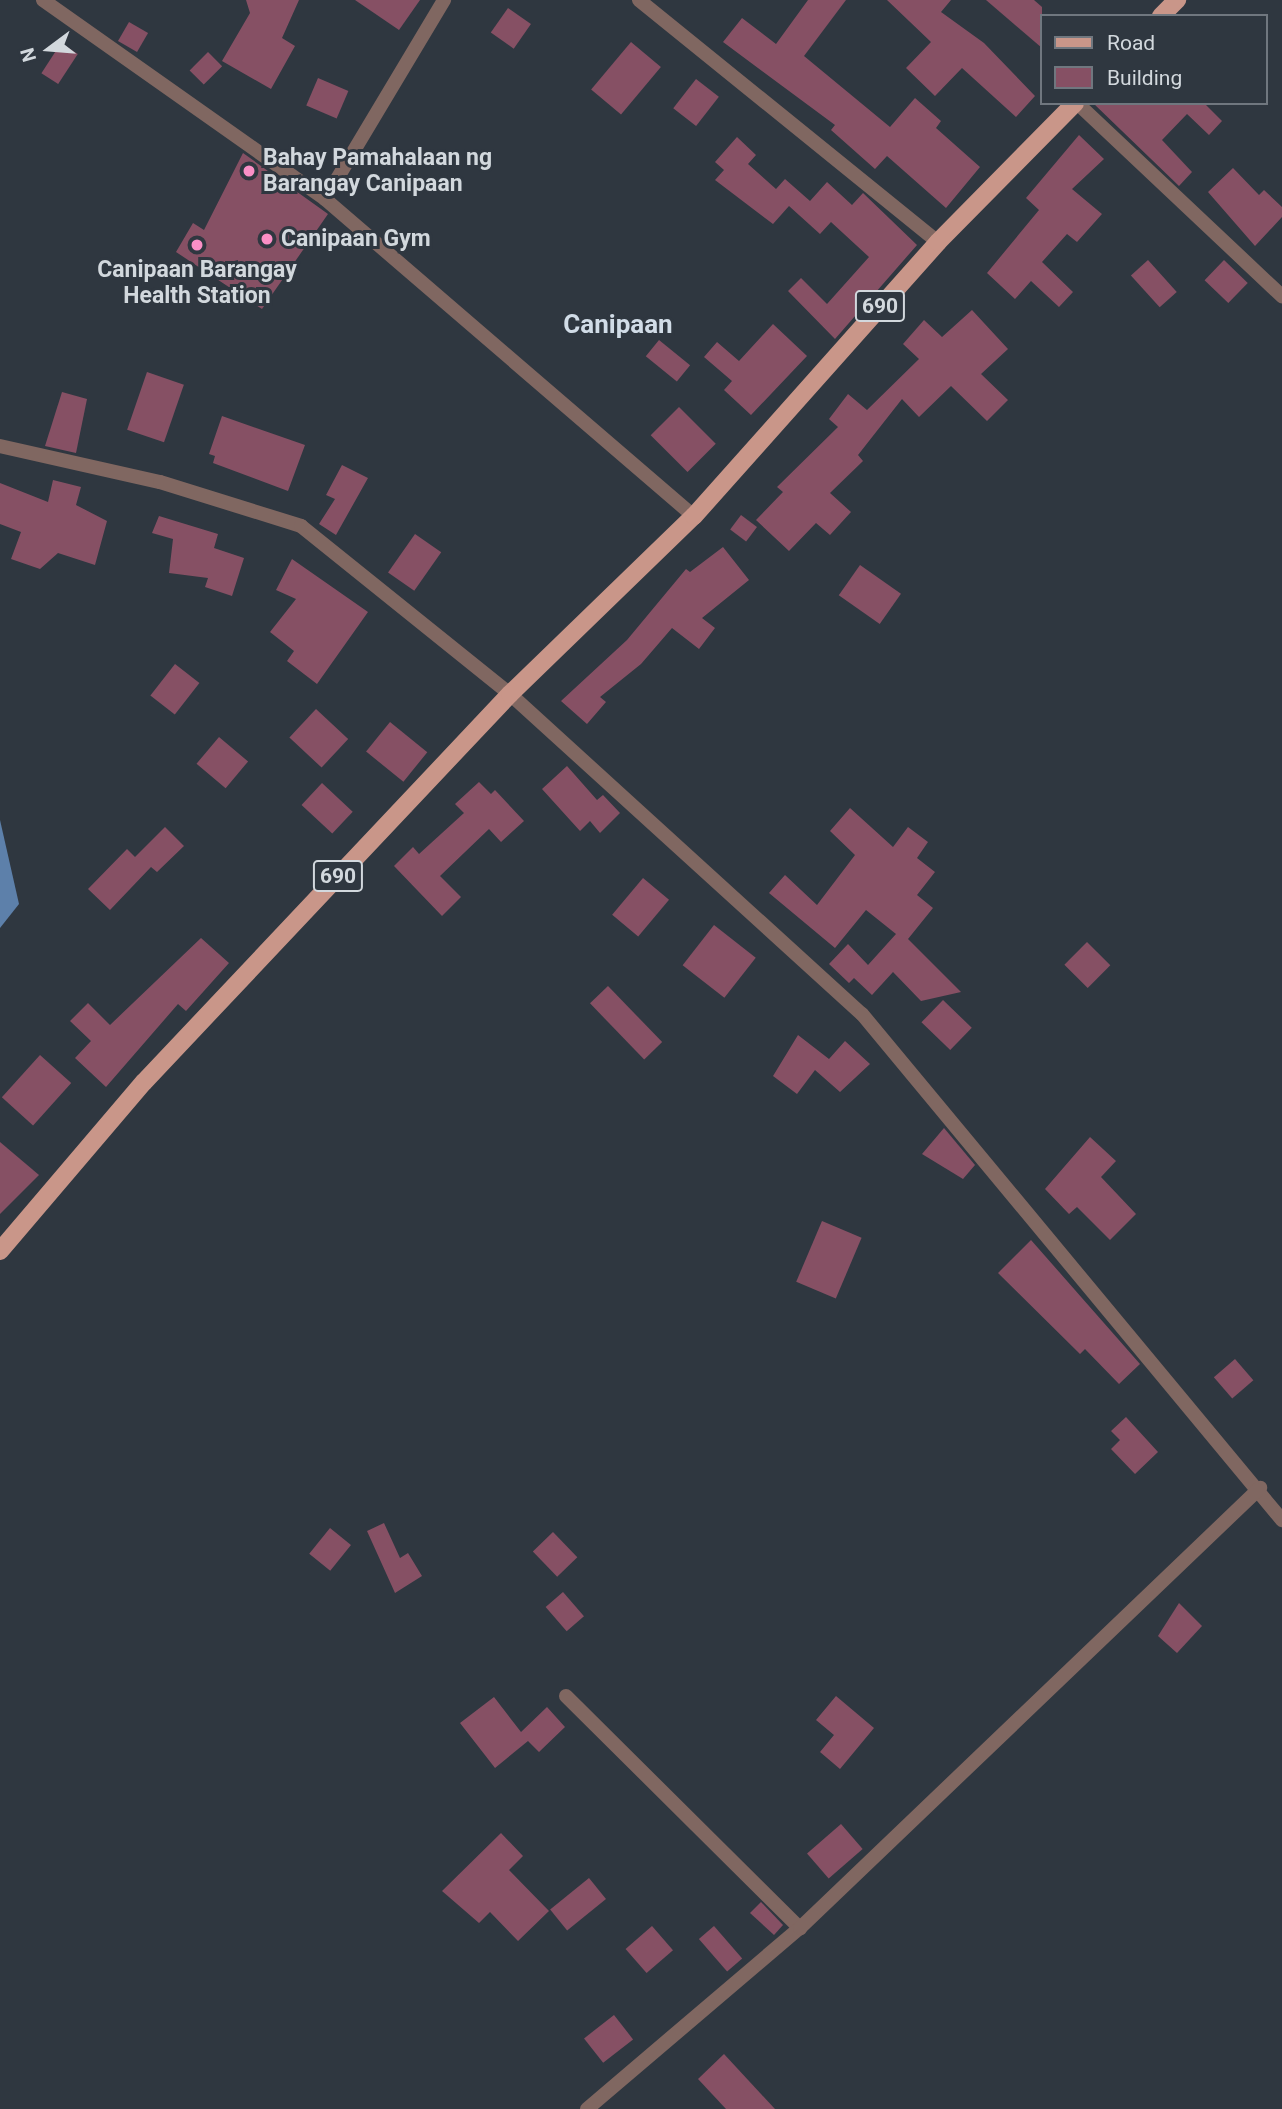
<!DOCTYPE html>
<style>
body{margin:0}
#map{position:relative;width:1282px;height:2109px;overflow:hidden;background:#2f3740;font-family:Roboto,sans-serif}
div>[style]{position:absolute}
.water>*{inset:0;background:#5d80aa}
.building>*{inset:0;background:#865064;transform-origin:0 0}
.street>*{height:14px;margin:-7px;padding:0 7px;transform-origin:7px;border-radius:7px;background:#806761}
.primary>*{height:18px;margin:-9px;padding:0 9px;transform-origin:9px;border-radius:9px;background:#c99689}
.dots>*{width:19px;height:19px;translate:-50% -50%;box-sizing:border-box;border:4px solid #2f3740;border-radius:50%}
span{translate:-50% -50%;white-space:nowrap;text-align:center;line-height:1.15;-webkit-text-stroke:6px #2f3740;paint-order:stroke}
.shield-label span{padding:2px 5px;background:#2f3740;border:2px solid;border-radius:5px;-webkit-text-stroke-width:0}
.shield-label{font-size:21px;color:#d2d8dd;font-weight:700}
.poi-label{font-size:23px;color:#d2d8dd;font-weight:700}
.left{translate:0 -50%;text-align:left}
.quarter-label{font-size:26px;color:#d1dce7;font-weight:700}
.legend{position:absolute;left:1040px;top:14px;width:228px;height:91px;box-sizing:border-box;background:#2f3740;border:2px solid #70777f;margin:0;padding:9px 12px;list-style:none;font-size:21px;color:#d2d8dd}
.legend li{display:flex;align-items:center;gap:14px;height:35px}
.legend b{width:35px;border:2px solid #70777f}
.north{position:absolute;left:14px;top:14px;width:70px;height:70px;-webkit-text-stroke:5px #2f3740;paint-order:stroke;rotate:254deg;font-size:19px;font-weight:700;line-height:28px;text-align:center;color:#d2d8dd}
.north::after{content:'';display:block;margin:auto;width:24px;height:32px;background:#d2d8dd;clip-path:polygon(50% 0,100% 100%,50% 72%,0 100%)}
</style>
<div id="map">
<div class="water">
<div style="clip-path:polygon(0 820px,19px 904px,0 928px)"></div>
</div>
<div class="building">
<div style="clip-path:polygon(246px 0,299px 0,282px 38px,295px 46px,271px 89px,222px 61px,250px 13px)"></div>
<div style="clip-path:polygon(355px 0,420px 0,399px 30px)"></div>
<div style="clip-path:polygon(808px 0,846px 0,804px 56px,890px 127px,915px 98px,941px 121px,936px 128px,980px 167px,946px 208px,887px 156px,875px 169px,831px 130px,835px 125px,723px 42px,742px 18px,776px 44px)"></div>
<div style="clip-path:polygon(887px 0,951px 0,941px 12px,984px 43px,1035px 96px,1016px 117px,962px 68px,935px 96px,906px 68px,931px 42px)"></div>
<div style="clip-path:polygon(986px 0,1034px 0,1042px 7px,1042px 48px)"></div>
<div style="left:508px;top:8px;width:28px;height:30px;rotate:35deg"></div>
<div style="left:129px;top:22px;width:22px;height:22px;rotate:30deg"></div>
<div style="left:631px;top:42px;width:39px;height:62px;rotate:40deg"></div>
<div style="left:61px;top:43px;width:20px;height:36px;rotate:33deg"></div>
<div style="left:208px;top:52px;width:20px;height:26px;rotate:45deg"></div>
<div style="left:318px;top:78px;width:33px;height:30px;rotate:23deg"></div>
<div style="left:696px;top:79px;width:29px;height:37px;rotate:38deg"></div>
<div style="clip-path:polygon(1093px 103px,1204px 103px,1222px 121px,1209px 135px,1187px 114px,1162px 140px,1192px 172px,1179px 186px)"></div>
<div style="clip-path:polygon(1079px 135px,1104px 159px,1072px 189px,1102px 214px,1077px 242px,1067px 234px,1042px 262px,1073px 292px,1059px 307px,1031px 281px,1015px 299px,987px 273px,1039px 210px,1026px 198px)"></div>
<div style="clip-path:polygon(737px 137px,756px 155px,748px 164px,776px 189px,785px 179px,810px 201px,827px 182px,852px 205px,863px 193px,917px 245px,835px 339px,788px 291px,801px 278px,827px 304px,869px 257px,831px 222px,820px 234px,789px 206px,773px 224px,715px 180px,724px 170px,715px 162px)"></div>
<div style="clip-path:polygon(243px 153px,328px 214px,262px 309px,176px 252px,193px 223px,204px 230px)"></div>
<div style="clip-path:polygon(1233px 168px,1259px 195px,1264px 190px,1282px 207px,1282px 217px,1255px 246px,1208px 192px)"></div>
<div style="left:1148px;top:260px;width:43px;height:23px;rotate:48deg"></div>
<div style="left:1224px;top:260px;width:33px;height:28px;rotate:44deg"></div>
<div style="clip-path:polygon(972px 310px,1008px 349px,981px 374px,1008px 400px,987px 421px,951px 386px,919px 417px,902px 399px,858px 455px,863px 461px,830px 493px,851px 512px,830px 535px,816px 523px,789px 551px,756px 520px,783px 492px,777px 487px,838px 427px,829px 419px,848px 394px,867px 410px,919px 359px,903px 344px,924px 320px,942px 337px)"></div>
<div style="clip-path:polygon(773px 324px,807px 356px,751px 415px,724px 390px,732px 381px,704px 357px,717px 342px,739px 361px)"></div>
<div style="left:659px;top:340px;width:40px;height:21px;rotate:39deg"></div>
<div style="left:147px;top:372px;width:39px;height:61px;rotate:19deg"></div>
<div style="clip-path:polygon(62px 392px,87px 399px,76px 453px,45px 446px)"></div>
<div style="left:679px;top:407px;width:52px;height:40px;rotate:45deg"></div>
<div style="clip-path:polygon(222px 416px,305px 445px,288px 491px,213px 463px,215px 456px,209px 454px)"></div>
<div style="clip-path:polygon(342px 465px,368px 478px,336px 535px,319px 524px,335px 499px,326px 495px)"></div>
<div style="clip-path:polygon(53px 480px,81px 487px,76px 505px,107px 521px,95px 565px,58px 553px,40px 569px,11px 559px,21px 532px,0 524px,0 483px,48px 502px)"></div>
<div style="left:741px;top:515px;width:20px;height:18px;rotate:37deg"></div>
<div style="clip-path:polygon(159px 516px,218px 534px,214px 548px,244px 558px,232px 596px,205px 587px,208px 578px,169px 573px,173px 539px,152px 533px)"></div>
<div style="left:415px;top:534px;width:32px;height:47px;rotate:35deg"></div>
<div style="clip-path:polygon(723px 547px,749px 580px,702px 618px,715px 628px,699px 649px,672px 628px,641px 664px,600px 697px,606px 702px,587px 724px,561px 701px,627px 640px,686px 569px,690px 572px)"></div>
<div style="clip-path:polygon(292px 559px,368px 612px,317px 684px,287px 661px,294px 651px,270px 632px,296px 599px,276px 590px)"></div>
<div style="left:860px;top:565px;width:50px;height:37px;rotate:35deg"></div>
<div style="left:175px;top:664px;width:31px;height:40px;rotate:38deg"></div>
<div style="left:316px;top:709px;width:44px;height:39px;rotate:43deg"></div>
<div style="left:390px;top:722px;width:48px;height:38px;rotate:39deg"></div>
<div style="left:219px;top:737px;width:38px;height:35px;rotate:40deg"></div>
<div style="clip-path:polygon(567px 766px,597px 800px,603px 795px,620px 813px,600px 833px,590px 821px,580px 831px,542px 789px)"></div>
<div style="clip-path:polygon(479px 782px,491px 794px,495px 790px,524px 821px,501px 842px,489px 829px,440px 876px,461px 897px,442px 916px,394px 866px,413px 847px,419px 854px,464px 813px,455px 804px)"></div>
<div style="left:322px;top:783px;width:42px;height:30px;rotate:43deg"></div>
<div style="clip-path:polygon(850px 808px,893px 847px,908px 827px,928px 842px,917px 858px,935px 872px,917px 895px,933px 908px,908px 939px,961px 992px,921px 1001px,893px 972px,872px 995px,854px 978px,849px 983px,829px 964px,848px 944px,868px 965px,896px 934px,866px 910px,835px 948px,769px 893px,785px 875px,817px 905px,855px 855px,830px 831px)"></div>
<div style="clip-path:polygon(165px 827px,184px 846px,157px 872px,151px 867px,110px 910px,88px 889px,127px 849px,135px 857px)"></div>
<div style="left:643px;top:878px;width:34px;height:48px;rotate:40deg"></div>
<div style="left:714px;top:925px;width:53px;height:51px;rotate:38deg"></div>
<div style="clip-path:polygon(201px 938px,229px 963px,186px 1011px,178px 1004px,106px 1087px,75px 1058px,91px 1041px,70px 1021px,88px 1003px,110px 1025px)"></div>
<div style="left:1087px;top:942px;width:33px;height:32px;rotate:45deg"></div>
<div style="left:608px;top:986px;width:78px;height:25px;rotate:46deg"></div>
<div style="left:943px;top:1000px;width:40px;height:31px;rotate:44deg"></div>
<div style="clip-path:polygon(798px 1035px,829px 1059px,845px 1041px,870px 1064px,840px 1092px,815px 1070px,797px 1094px,773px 1076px)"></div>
<div style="left:40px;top:1055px;width:42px;height:57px;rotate:42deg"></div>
<div style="clip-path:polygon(944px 1128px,975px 1165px,963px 1179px,922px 1154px)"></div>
<div style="clip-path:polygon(1090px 1137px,1116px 1161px,1101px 1177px,1136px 1214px,1110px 1240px,1077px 1207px,1069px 1214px,1045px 1189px)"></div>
<div style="clip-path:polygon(0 1142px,39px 1175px,0 1214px)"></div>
<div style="left:822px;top:1221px;width:43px;height:66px;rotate:23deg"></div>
<div style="clip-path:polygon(1031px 1240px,1140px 1364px,1119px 1384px,1085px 1349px,1080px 1354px,998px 1273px)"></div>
<div style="left:1235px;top:1359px;width:28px;height:28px;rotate:49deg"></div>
<div style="clip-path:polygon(1126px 1417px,1158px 1452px,1135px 1474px,1111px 1449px,1120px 1440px,1111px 1431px)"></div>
<div style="clip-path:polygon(384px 1523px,400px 1558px,408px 1553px,422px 1576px,395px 1593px,367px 1531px)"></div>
<div style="left:330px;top:1528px;width:27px;height:33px;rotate:39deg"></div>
<div style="left:553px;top:1532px;width:35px;height:28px;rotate:46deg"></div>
<div style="left:563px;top:1592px;width:32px;height:23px;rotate:49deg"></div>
<div style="clip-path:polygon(1179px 1603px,1202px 1626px,1177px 1653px,1158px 1636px)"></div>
<div style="clip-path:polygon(836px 1696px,874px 1728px,840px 1769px,820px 1752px,834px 1735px,816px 1720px)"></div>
<div style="clip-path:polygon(494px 1697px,521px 1732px,547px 1707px,565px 1727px,539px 1752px,528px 1741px,495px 1768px,460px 1723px)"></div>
<div style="left:841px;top:1824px;width:33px;height:45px;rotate:49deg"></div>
<div style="clip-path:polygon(501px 1833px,523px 1856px,509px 1870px,549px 1911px,518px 1941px,490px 1912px,479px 1923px,442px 1891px)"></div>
<div style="left:589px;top:1878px;width:27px;height:50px;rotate:51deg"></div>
<div style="clip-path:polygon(761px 1902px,783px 1925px,774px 1935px,750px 1913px)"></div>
<div style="left:652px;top:1926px;width:32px;height:35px;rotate:49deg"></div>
<div style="left:714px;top:1926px;width:43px;height:20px;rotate:49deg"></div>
<div style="left:614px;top:2015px;width:31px;height:38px;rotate:52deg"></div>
<div style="clip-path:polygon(724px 2054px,775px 2109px,726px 2109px,698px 2079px)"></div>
</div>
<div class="street">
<div style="left:43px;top:0;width:345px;rotate:35.2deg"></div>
<div style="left:325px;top:199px;width:486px;rotate:40.7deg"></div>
<div style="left:639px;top:0;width:385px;rotate:39deg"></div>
<div style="left:1077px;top:103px;width:282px;rotate:43.3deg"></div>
<div style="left:325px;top:199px;width:232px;rotate:-59.1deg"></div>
<div style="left:0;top:446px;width:164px;rotate:12.7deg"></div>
<div style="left:160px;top:482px;width:148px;rotate:17.3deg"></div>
<div style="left:301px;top:526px;width:268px;rotate:38.8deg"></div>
<div style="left:510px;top:694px;width:476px;rotate:42.3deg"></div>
<div style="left:862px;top:1014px;width:658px;rotate:50.31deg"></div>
<div style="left:566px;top:1696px;width:330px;rotate:44.8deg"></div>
<div style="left:587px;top:2109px;width:280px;rotate:-40.4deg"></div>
<div style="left:800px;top:1928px;width:637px;rotate:-43.73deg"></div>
</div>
<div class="primary">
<div style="left:1161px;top:16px;width:23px;rotate:-45deg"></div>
<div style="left:0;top:1251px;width:222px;rotate:-49.6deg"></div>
<div style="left:144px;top:1082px;width:533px;rotate:-46.67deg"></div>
<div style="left:510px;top:694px;width:256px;rotate:-44.1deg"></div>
<div style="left:694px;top:516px;width:367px;rotate:-48.3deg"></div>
<div style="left:938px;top:242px;width:195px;rotate:-45.4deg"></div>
</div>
<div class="dots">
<div style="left:249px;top:171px;background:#fa8fc6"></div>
<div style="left:267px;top:239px;background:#fa8fc6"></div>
<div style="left:197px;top:245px;background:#fa8fc6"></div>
</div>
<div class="shield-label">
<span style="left:880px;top:306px">690</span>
<span style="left:338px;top:876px">690</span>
</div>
<div class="poi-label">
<span class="left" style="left:263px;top:171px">Bahay Pamahalaan ng<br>Barangay Canipaan</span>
<span class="left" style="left:281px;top:239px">Canipaan Gym</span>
<span style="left:197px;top:283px">Canipaan Barangay<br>Health Station</span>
</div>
<div class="quarter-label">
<span style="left:618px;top:325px">Canipaan</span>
</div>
<ul class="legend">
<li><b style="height:9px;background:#c99689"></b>Road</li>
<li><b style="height:19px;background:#865064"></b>Building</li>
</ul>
<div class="north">N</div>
</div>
